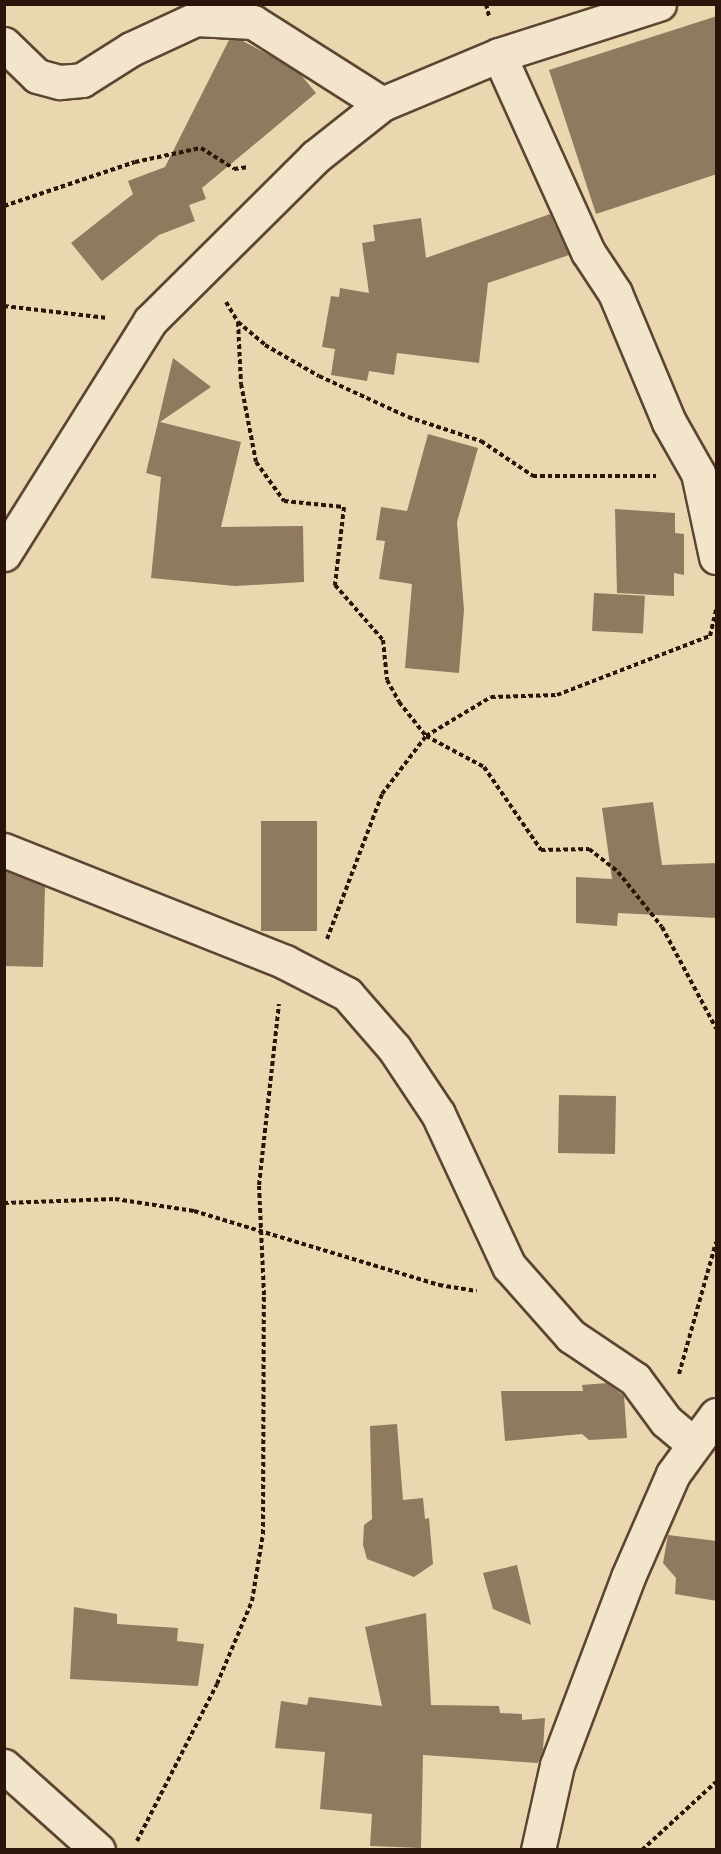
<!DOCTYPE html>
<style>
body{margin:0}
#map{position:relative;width:721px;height:1854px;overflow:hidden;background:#ebd7af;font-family:"Libre Bodoni",serif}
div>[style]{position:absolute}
.building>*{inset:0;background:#8f7a60;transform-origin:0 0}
.path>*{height:4px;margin-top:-2px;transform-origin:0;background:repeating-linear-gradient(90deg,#2b150a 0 4.5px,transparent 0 7.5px)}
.roads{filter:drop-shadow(2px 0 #5b4633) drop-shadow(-2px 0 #5b4633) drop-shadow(0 2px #5b4633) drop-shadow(0 -2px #5b4633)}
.minor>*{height:33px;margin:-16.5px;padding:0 16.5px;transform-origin:16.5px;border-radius:16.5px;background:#f2e5cb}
span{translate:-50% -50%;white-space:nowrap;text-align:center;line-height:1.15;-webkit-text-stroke:5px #f2e5cb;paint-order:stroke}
.frame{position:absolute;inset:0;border:6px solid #2b150a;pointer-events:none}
</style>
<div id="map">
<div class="building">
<div style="clip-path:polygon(717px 16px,717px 174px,596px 214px,549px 70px)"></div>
<div style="clip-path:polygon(229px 40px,241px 40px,271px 56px,301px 75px,316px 93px,202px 188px,206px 199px,189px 205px,195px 221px,159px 235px,102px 281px,71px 243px,133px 194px,128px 181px,165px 167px)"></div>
<div style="clip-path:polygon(550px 214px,569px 255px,488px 283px,479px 363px,397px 353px,394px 375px,369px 371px,367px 381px,331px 375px,335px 349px,322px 347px,331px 296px,339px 297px,340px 288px,369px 293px,362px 243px,375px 241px,373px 225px,421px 218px,426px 258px)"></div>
<div style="clip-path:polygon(173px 358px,211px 387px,160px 422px,241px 442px,221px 527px,303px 526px,304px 582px,235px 586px,151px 578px,161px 477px,146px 473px)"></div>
<div style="clip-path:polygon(428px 434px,478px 448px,457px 522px,464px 610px,459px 673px,405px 668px,412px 584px,379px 579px,385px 541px,376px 540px,381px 507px,407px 511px)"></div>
<div style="clip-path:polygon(615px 509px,675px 513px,675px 533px,684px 534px,684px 575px,674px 573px,674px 596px,617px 593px)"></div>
<div style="left:594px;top:593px;width:51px;height:38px;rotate:3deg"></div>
<div style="clip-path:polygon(653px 802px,662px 865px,717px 863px,717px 918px,618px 913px,617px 926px,576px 923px,576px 877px,612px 879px,602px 808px)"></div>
<div style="left:261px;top:821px;width:56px;height:110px"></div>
<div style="clip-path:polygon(4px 870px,45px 886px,43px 967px,4px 966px)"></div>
<div style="left:559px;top:1095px;width:57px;height:58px;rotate:1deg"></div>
<div style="clip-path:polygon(607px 1383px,624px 1396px,627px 1438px,589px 1440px,582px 1434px,505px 1441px,501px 1391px,583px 1391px,582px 1385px)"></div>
<div style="clip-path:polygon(397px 1424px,403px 1500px,423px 1498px,425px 1519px,429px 1518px,433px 1564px,414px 1577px,367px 1559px,363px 1545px,364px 1525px,372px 1519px,370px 1426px)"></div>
<div style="clip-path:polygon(668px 1535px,717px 1541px,717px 1601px,675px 1594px,676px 1578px,663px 1563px)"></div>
<div style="clip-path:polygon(517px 1565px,531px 1625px,493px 1609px,483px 1573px)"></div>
<div style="clip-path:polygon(74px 1607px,117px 1614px,117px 1624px,178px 1628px,177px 1641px,204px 1644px,198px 1686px,70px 1679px)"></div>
<div style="clip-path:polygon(426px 1613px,431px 1705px,499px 1706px,500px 1713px,522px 1714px,522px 1720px,545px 1718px,543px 1750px,538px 1763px,423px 1755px,421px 1848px,370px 1846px,372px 1814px,320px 1809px,325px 1752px,275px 1748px,281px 1701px,307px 1705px,309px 1697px,382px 1706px,365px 1627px)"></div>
</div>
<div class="path">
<div style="left:486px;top:4px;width:12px;rotate:76deg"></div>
<div style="left:4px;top:206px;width:138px;rotate:-18.6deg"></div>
<div style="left:135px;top:162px;width:67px;rotate:-12deg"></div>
<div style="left:201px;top:148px;width:39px;rotate:32deg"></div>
<div style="left:234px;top:169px;width:15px;rotate:-8deg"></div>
<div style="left:226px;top:302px;width:23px;rotate:59deg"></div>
<div style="left:238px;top:322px;width:35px;rotate:40deg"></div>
<div style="left:265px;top:345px;width:62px;rotate:29.9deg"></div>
<div style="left:319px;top:376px;width:98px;rotate:24.7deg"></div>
<div style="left:408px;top:417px;width:77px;rotate:18.2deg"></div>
<div style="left:481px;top:441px;width:63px;rotate:33.9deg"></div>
<div style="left:533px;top:476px;width:123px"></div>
<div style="left:4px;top:306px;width:104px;rotate:6.6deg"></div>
<div style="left:238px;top:322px;width:62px;rotate:87.2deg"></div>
<div style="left:241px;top:384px;width:79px;rotate:79.1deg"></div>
<div style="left:256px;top:462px;width:48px;rotate:54.3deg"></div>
<div style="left:284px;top:501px;width:60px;rotate:5.7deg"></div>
<div style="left:344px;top:507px;width:79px;rotate:96.6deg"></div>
<div style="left:335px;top:585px;width:73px;rotate:48.9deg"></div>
<div style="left:383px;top:640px;width:40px;rotate:84.3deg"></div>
<div style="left:387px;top:680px;width:25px;rotate:61deg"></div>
<div style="left:399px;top:702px;width:43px;rotate:51.5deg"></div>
<div style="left:426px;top:736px;width:66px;rotate:28.1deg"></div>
<div style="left:484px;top:767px;width:101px;rotate:55.5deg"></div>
<div style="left:541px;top:850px;width:48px;rotate:-1.2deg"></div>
<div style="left:589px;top:849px;width:37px;rotate:38deg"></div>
<div style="left:618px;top:872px;width:70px;rotate:51.3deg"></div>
<div style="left:662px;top:927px;width:115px;rotate:61.9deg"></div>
<div style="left:327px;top:939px;width:155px;rotate:-69.2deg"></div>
<div style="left:382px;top:794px;width:73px;rotate:-52.8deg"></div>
<div style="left:426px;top:736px;width:76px;rotate:-31deg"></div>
<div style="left:491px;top:697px;width:66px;rotate:-1.7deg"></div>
<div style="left:557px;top:695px;width:164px;rotate:-21.1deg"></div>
<div style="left:710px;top:636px;width:27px;rotate:-77deg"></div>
<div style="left:4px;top:1203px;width:111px;rotate:-2.1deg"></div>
<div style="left:115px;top:1199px;width:80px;rotate:8.6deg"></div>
<div style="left:194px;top:1211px;width:256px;rotate:16.8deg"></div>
<div style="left:439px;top:1285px;width:38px;rotate:9deg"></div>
<div style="left:679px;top:1374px;width:137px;rotate:-74.3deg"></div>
<div style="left:137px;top:1841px;width:176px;rotate:-63deg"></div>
<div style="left:217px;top:1684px;width:90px;rotate:-67.1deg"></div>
<div style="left:252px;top:1601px;width:68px;rotate:-80.7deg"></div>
<div style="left:263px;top:1534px;width:239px;rotate:-89.8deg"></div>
<div style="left:264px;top:1295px;width:110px;rotate:-92.6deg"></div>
<div style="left:259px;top:1185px;width:182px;rotate:-83.7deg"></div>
<div style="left:642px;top:1850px;width:100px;rotate:-42.6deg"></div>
</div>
<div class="roads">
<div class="minor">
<div style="left:4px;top:44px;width:46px;rotate:44.1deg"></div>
<div style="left:37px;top:76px;width:24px;rotate:15deg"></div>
<div style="left:60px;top:82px;width:22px;rotate:-5deg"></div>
<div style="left:82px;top:80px;width:58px;rotate:-32.3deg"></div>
<div style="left:131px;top:49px;width:72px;rotate:-24.8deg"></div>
<div style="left:196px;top:19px;width:57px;rotate:3deg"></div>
<div style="left:253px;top:22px;width:153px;rotate:32.4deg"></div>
<div style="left:499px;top:55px;width:216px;rotate:65.7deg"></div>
<div style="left:588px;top:252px;width:49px;rotate:56.6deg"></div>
<div style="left:615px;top:293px;width:140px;rotate:67.3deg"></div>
<div style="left:669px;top:422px;width:59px;rotate:60.4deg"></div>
<div style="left:698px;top:473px;width:86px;rotate:77.9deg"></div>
<div style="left:4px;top:554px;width:275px;rotate:-57.9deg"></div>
<div style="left:150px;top:321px;width:233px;rotate:-44.8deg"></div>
<div style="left:315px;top:157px;width:85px;rotate:-38.3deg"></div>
<div style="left:382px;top:104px;width:127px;rotate:-22.7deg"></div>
<div style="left:499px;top:55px;width:168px;rotate:-17.7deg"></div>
<div style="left:4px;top:850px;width:302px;rotate:21.7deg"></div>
<div style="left:285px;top:962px;width:70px;rotate:27.3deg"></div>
<div style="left:347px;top:994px;width:72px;rotate:49deg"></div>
<div style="left:394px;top:1048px;width:79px;rotate:56.3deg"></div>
<div style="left:438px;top:1114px;width:168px;rotate:65deg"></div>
<div style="left:509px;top:1266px;width:94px;rotate:48.5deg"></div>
<div style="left:571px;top:1336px;width:77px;rotate:33.9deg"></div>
<div style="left:635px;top:1379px;width:52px;rotate:53.6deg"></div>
<div style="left:666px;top:1421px;width:35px;rotate:40deg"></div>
<div style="left:4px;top:1766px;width:126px;rotate:41.8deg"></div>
<div style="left:538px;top:1850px;width:87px;rotate:-77.4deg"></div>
<div style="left:557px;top:1765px;width:201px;rotate:-69.3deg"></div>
<div style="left:628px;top:1577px;width:112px;rotate:-66.4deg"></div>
<div style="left:673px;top:1474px;width:73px;rotate:-53.9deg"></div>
</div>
</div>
<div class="frame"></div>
</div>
